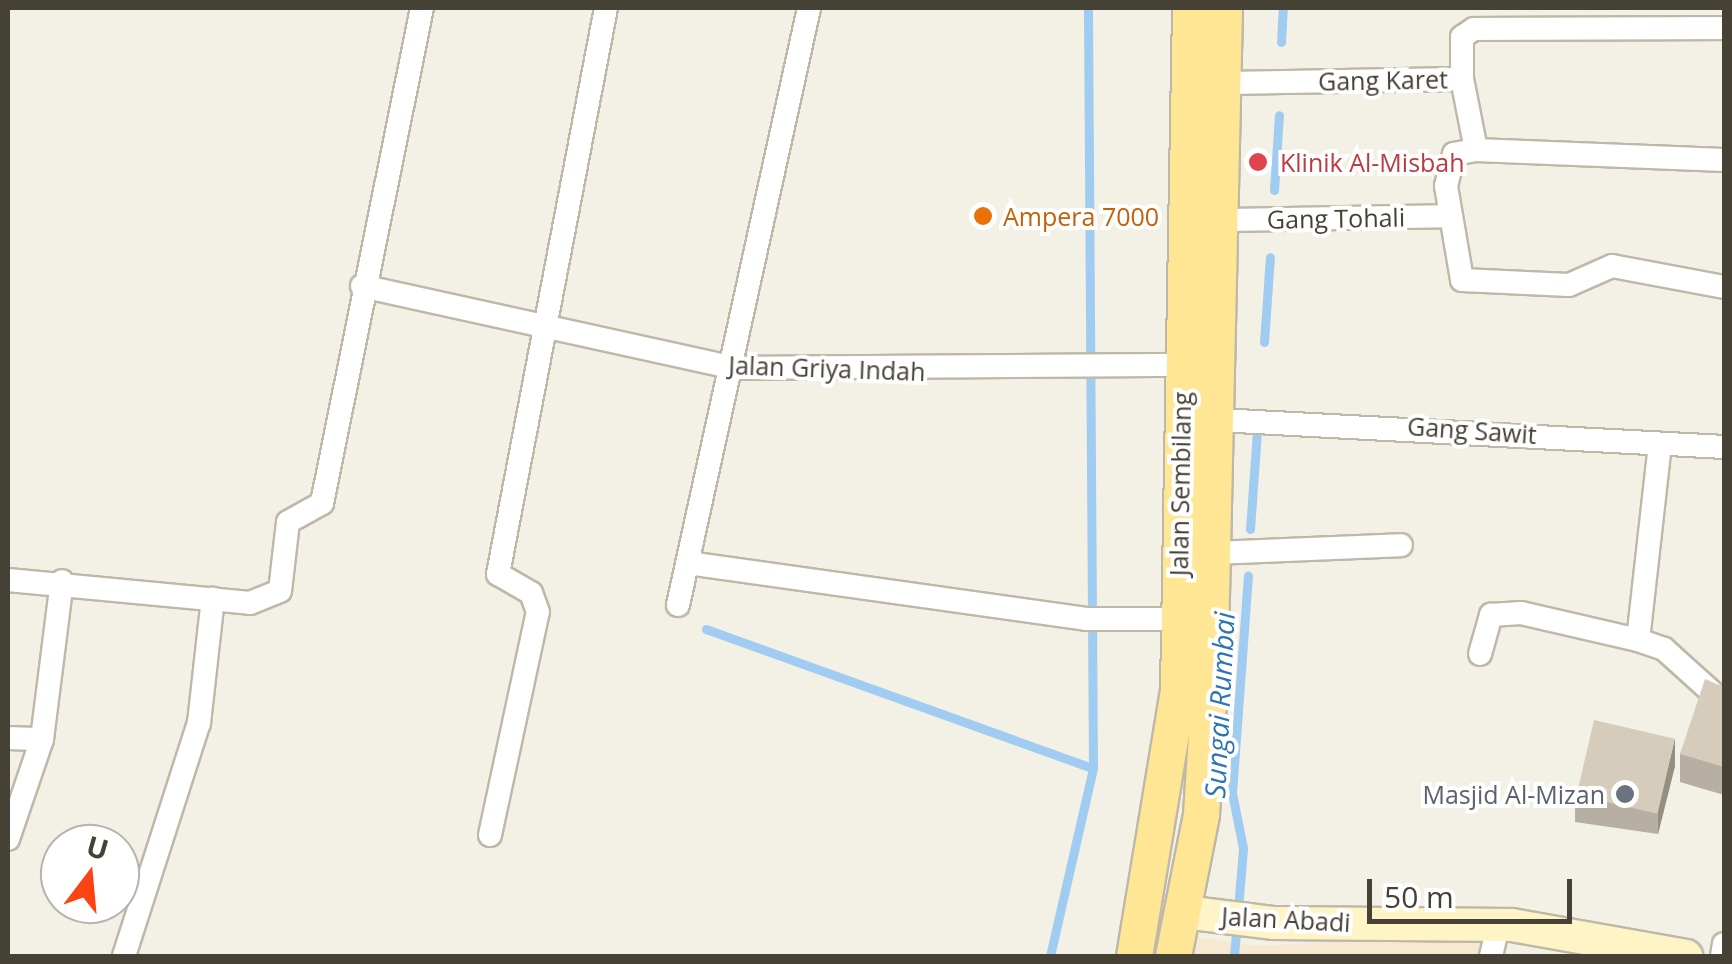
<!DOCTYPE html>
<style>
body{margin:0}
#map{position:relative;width:1732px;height:964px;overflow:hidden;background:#f3f0e6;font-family:"Open Sans",sans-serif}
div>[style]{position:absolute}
.commercial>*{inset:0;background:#f6e8d1}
.stream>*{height:9px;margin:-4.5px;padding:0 4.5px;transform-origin:4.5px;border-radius:4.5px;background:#a1ccf1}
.roads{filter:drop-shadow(2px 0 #bfb8a9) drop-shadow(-2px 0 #bfb8a9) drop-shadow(0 2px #bfb8a9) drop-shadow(0 -2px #bfb8a9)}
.street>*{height:22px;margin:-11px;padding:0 11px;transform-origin:11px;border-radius:11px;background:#fff}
.secondary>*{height:32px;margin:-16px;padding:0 16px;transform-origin:16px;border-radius:16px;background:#fff4c5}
.primary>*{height:35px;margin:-17.5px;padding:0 17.5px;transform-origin:17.5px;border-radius:17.5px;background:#ffe694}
.wall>*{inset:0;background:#b7afa1}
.shaded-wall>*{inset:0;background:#958f83}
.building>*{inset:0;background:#d5ccbb;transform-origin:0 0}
.dots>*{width:28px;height:28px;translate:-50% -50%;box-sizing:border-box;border:5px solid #fff;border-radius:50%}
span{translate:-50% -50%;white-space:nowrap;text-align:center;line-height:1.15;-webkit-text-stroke:8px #fff;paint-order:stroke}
.street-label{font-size:25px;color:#464135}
.health-label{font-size:25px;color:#be3a42}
.left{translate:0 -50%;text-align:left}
.food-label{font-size:25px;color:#c56008}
.worship-label{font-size:25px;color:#5b616d}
.right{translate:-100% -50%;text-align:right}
.water-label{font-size:28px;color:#2c74b4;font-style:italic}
.frame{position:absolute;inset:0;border:10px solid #464135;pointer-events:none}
.north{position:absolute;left:40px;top:824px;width:100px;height:100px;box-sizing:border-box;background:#fff;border:2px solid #b5b3ae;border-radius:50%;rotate:16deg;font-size:28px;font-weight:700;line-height:40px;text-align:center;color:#464135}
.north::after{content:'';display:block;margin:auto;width:35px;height:45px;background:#fd4313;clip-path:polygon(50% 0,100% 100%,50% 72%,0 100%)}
.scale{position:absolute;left:1367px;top:879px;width:205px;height:45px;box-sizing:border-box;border:5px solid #464135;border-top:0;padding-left:12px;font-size:30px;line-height:35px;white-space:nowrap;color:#464135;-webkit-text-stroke:8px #fff;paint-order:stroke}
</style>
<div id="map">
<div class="commercial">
<div style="clip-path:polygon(1166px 932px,1254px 946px,1490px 935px,1486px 956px,1160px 956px)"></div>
</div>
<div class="stream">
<div style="left:1281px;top:42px;width:34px;rotate:-87deg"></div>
<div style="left:1274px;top:190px;width:75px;rotate:-86.2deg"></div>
<div style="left:1264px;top:342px;width:85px;rotate:-86deg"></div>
<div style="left:1250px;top:529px;width:97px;rotate:-85.9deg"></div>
<div style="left:706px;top:629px;width:411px;rotate:19.8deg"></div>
<div style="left:1050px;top:956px;width:193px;rotate:-77.1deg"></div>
<div style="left:1093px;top:768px;width:760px;rotate:-90.38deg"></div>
<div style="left:1234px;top:956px;width:108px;rotate:-85.2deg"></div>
<div style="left:1243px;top:848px;width:56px;rotate:-101.3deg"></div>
<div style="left:1232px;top:793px;width:218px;rotate:-85.8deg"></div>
</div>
<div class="roads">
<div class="street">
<div style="left:1462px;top:79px;width:42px;rotate:-90deg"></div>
<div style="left:1462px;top:37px;width:14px;rotate:-34deg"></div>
<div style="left:1474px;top:29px;width:250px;rotate:-0.2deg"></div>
<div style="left:1223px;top:83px;width:239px;rotate:-1deg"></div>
<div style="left:1462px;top:79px;width:72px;rotate:78.8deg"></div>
<div style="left:1476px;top:150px;width:248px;rotate:2.3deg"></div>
<div style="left:1476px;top:150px;width:22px;rotate:170deg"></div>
<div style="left:1454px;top:154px;width:33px;rotate:104deg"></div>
<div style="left:1446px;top:186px;width:95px;rotate:80.3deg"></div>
<div style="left:1462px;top:280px;width:107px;rotate:2.7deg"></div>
<div style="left:1569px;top:285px;width:47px;rotate:-23.8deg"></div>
<div style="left:1612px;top:266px;width:114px;rotate:10.6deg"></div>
<div style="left:1225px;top:220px;width:223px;rotate:-1deg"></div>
<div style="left:362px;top:286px;width:381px;rotate:12.4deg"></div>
<div style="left:734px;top:368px;width:448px;rotate:-0.4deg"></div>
<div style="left:1218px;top:420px;width:507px;rotate:3.05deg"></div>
<div style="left:1660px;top:444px;width:197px;rotate:96.4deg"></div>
<div style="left:1638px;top:640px;width:28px;rotate:19deg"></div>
<div style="left:1664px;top:649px;width:81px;rotate:42deg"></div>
<div style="left:1213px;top:553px;width:188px;rotate:-2.4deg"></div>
<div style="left:688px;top:563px;width:402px;rotate:8deg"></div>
<div style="left:1086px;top:619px;width:93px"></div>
<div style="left:8px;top:580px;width:243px;rotate:5.4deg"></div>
<div style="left:250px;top:603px;width:32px;rotate:-22deg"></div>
<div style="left:280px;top:591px;width:69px;rotate:-83.4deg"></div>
<div style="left:288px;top:522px;width:39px;rotate:-29deg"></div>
<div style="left:322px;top:503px;width:505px;rotate:-78.58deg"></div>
<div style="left:678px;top:605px;width:611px;rotate:-77.62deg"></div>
<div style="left:1480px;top:654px;width:41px;rotate:-74.2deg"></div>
<div style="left:1491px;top:615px;width:30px;rotate:-4deg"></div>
<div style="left:1521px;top:613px;width:120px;rotate:13deg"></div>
<div style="left:8px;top:738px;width:34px;rotate:2deg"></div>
<div style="left:490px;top:835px;width:228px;rotate:-77.9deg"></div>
<div style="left:538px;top:612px;width:20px;rotate:-110deg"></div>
<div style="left:531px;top:593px;width:38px;rotate:-150deg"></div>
<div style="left:498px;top:574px;width:576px;rotate:-79.2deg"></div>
<div style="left:8px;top:839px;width:106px;rotate:-71.2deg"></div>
<div style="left:42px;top:739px;width:159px;rotate:-82.8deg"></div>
<div style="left:124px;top:956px;width:245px;rotate:-72.2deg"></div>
<div style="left:199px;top:723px;width:125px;rotate:-83.6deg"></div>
<div style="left:1491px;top:956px;width:32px;rotate:-77deg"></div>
<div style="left:1722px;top:956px;width:12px;rotate:-81deg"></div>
</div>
<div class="secondary">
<div style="left:1184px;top:912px;width:91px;rotate:7deg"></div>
<div style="left:1274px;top:923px;width:238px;rotate:0.5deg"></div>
<div style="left:1512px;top:925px;width:177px;rotate:10.1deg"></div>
</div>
<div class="primary">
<div style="left:1134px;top:956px;width:271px;rotate:-80.6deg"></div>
<div style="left:1178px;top:689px;width:681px;rotate:-88.99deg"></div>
<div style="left:1173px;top:956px;width:145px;rotate:-78.8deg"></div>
<div style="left:1201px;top:814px;width:128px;rotate:-86.4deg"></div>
<div style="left:1209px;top:686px;width:678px;rotate:-88.73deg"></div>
</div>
</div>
<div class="wall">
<div style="clip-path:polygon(1724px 687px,1724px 795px,1680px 782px,1680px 754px)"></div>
<div style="clip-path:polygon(1675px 766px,1658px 834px,1575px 822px,1575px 795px)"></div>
</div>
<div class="shaded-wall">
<div style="clip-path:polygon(1675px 738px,1675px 766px,1658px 834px,1658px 807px)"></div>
</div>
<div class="building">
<div style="clip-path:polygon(1705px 679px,1724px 687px,1724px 767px,1680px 754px)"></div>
<div style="left:1594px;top:720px;width:83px;height:77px;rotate:13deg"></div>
</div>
<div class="dots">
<div style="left:1258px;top:162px;background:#e0444e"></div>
<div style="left:983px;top:216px;background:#e8710a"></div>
<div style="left:1625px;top:794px;background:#6b7280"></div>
</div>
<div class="street-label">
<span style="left:1383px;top:80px;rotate:-1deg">Gang Karet</span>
<span style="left:1336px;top:218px;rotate:-1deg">Gang Tohali</span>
<span style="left:827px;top:368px;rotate:2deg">Jalan Griya Indah</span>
<span style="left:1472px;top:430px;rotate:4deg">Gang Sawit</span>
<span style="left:1180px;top:484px;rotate:-89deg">Jalan Sembilang</span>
<span style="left:1286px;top:919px;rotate:3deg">Jalan Abadi</span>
</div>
<div class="health-label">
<span class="left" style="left:1280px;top:162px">Klinik Al-Misbah</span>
</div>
<div class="food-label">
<span class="left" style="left:1003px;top:216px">Ampera 7000</span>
</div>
<div class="worship-label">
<span class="right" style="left:1605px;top:794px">Masjid Al-Mizan</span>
</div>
<div class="water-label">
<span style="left:1219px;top:705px;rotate:-87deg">Sungai Rumbai</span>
</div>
<div class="frame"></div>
<div class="north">U</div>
<div class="scale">50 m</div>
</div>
